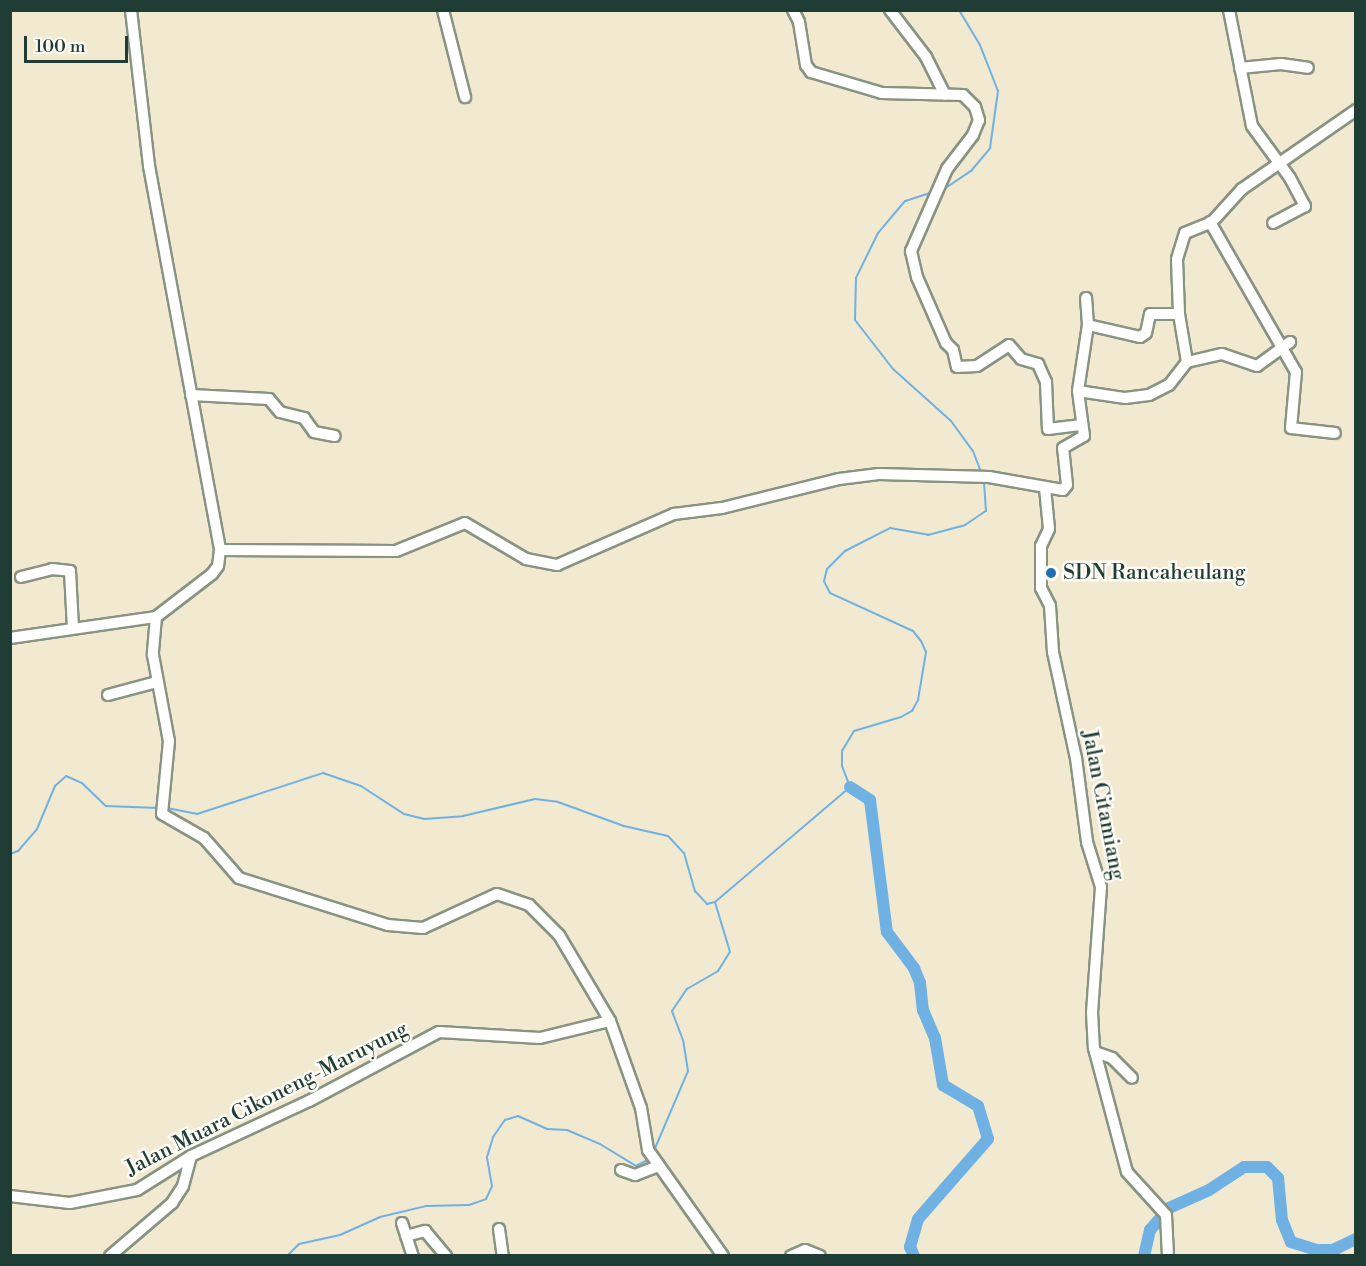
<!DOCTYPE html>
<style>
body{margin:0}
#map{position:relative;width:1366px;height:1266px;overflow:hidden;background:#f1e9d0;font-family:"Libre Bodoni",serif}
div>[style]{position:absolute}
.stream>*{height:2px;margin:-1px;padding:0 1px;transform-origin:1px;border-radius:1px;background:#70b1e4}
.river>*{height:12px;margin:-6px;padding:0 6px;transform-origin:6px;border-radius:6px;background:#70b1e4}
.roads{filter:drop-shadow(2px 0 #889382) drop-shadow(-2px 0 #889382) drop-shadow(0 2px #889382) drop-shadow(0 -2px #889382)}
.minor>*{height:10px;margin:-5px;padding:0 5px;transform-origin:5px;border-radius:5px;background:#fff}
.dots>*{width:16px;height:16px;translate:-50% -50%;box-sizing:border-box;border:3px solid #fdfcf7;border-radius:50%}
span{translate:-50% -50%;white-space:nowrap;text-align:center;line-height:1.15;-webkit-text-stroke:5px #fdfcf7;paint-order:stroke}
.poi-label{font-size:21px;color:#1f3d34}
.left{translate:0 -50%;text-align:left}
.street-label{font-size:21px;color:#1f3d34}
.frame{position:absolute;inset:0;border:12px solid #1f3d34;pointer-events:none}
.scale{position:absolute;left:24px;top:36px;width:104px;height:27px;box-sizing:border-box;border:3px solid #1f3d34;border-top:0;padding-left:8px;font-size:18px;line-height:21px;white-space:nowrap;color:#1f3d34;-webkit-text-stroke:4px #fdfcf7;paint-order:stroke}
</style>
<div id="map">
<div class="stream">
<div style="left:944px;top:189px;width:32px;rotate:-34deg"></div>
<div style="left:971px;top:171px;width:30px;rotate:-50deg"></div>
<div style="left:990px;top:148px;width:58px;rotate:-82deg"></div>
<div style="left:998px;top:91px;width:49px;rotate:-111.4deg"></div>
<div style="left:980px;top:45px;width:41px;rotate:-121deg"></div>
<div style="left:933px;top:192px;width:29px;rotate:162deg"></div>
<div style="left:905px;top:201px;width:42px;rotate:130.2deg"></div>
<div style="left:878px;top:233px;width:50px;rotate:116.1deg"></div>
<div style="left:856px;top:278px;width:42px;rotate:91.4deg"></div>
<div style="left:855px;top:320px;width:62px;rotate:52.2deg"></div>
<div style="left:893px;top:369px;width:78px;rotate:41.9deg"></div>
<div style="left:951px;top:421px;width:37px;rotate:54deg"></div>
<div style="left:973px;top:451px;width:22px;rotate:69deg"></div>
<div style="left:167px;top:808px;width:31px;rotate:11deg"></div>
<div style="left:197px;top:814px;width:133px;rotate:-18deg"></div>
<div style="left:323px;top:773px;width:40px;rotate:18.9deg"></div>
<div style="left:361px;top:786px;width:51px;rotate:33.1deg"></div>
<div style="left:404px;top:814px;width:21px;rotate:14deg"></div>
<div style="left:424px;top:819px;width:39px;rotate:-4deg"></div>
<div style="left:463px;top:816px;width:74px;rotate:-13.3deg"></div>
<div style="left:535px;top:799px;width:23px;rotate:7deg"></div>
<div style="left:558px;top:802px;width:70px;rotate:20deg"></div>
<div style="left:624px;top:826px;width:45px;rotate:12.8deg"></div>
<div style="left:668px;top:836px;width:23px;rotate:47deg"></div>
<div style="left:684px;top:853px;width:40px;rotate:74deg"></div>
<div style="left:695px;top:891px;width:18px;rotate:47deg"></div>
<div style="left:707px;top:904px;width:8px;rotate:-14deg"></div>
<div style="left:10px;top:854px;width:9px;rotate:-21deg"></div>
<div style="left:18px;top:851px;width:29px;rotate:-49deg"></div>
<div style="left:37px;top:829px;width:47px;rotate:-67.3deg"></div>
<div style="left:55px;top:786px;width:15px;rotate:-42deg"></div>
<div style="left:66px;top:776px;width:17px;rotate:24deg"></div>
<div style="left:82px;top:783px;width:33px;rotate:44deg"></div>
<div style="left:106px;top:806px;width:52px;rotate:2.2deg"></div>
<div style="left:653px;top:1153px;width:89px;rotate:-66.9deg"></div>
<div style="left:688px;top:1071px;width:31px;rotate:-99deg"></div>
<div style="left:683px;top:1040px;width:31px;rotate:-111deg"></div>
<div style="left:672px;top:1011px;width:27px;rotate:-56deg"></div>
<div style="left:687px;top:989px;width:36px;rotate:-30deg"></div>
<div style="left:718px;top:971px;width:22px;rotate:-58deg"></div>
<div style="left:730px;top:952px;width:52px;rotate:-106.7deg"></div>
<div style="left:715px;top:902px;width:177px;rotate:-40.4deg"></div>
<div style="left:850px;top:787px;width:22px;rotate:-111deg"></div>
<div style="left:842px;top:766px;width:15px;rotate:-90deg"></div>
<div style="left:842px;top:751px;width:23px;rotate:-59deg"></div>
<div style="left:854px;top:731px;width:49px;rotate:-16.6deg"></div>
<div style="left:901px;top:717px;width:13px;rotate:-29deg"></div>
<div style="left:912px;top:711px;width:13px;rotate:-61deg"></div>
<div style="left:918px;top:700px;width:49px;rotate:-80.5deg"></div>
<div style="left:926px;top:652px;width:12px;rotate:-114deg"></div>
<div style="left:921px;top:641px;width:13px;rotate:-129deg"></div>
<div style="left:913px;top:631px;width:91px;rotate:-155.4deg"></div>
<div style="left:830px;top:593px;width:13px;rotate:-117deg"></div>
<div style="left:824px;top:581px;width:12px;rotate:-76deg"></div>
<div style="left:827px;top:569px;width:25px;rotate:-45deg"></div>
<div style="left:845px;top:551px;width:51px;rotate:-27.1deg"></div>
<div style="left:890px;top:528px;width:39px;rotate:10deg"></div>
<div style="left:928px;top:535px;width:38px;rotate:-15deg"></div>
<div style="left:965px;top:525px;width:25px;rotate:-34deg"></div>
<div style="left:986px;top:511px;width:31px;rotate:-94deg"></div>
<div style="left:287px;top:1256px;width:17px;rotate:-45deg"></div>
<div style="left:299px;top:1244px;width:42px;rotate:-12.4deg"></div>
<div style="left:340px;top:1235px;width:44px;rotate:-24.2deg"></div>
<div style="left:380px;top:1217px;width:47px;rotate:-13.4deg"></div>
<div style="left:426px;top:1206px;width:43px;rotate:-1.3deg"></div>
<div style="left:469px;top:1205px;width:18px;rotate:-19deg"></div>
<div style="left:486px;top:1199px;width:14px;rotate:-65deg"></div>
<div style="left:492px;top:1186px;width:29px;rotate:-100deg"></div>
<div style="left:487px;top:1157px;width:21px;rotate:-73deg"></div>
<div style="left:493px;top:1137px;width:21px;rotate:-55deg"></div>
<div style="left:505px;top:1120px;width:14px;rotate:-17deg"></div>
<div style="left:518px;top:1116px;width:32px;rotate:24deg"></div>
<div style="left:547px;top:1129px;width:20px;rotate:3deg"></div>
<div style="left:567px;top:1130px;width:36px;rotate:23deg"></div>
<div style="left:600px;top:1144px;width:42px;rotate:31.4deg"></div>
<div style="left:636px;top:1166px;width:17px;rotate:-28deg"></div>
</div>
<div class="river">
<div style="left:850px;top:787px;width:24px;rotate:33deg"></div>
<div style="left:870px;top:800px;width:133px;rotate:82.7deg"></div>
<div style="left:887px;top:932px;width:45px;rotate:53.1deg"></div>
<div style="left:914px;top:968px;width:16px;rotate:68deg"></div>
<div style="left:920px;top:983px;width:27px;rotate:84deg"></div>
<div style="left:923px;top:1010px;width:30px;rotate:67deg"></div>
<div style="left:935px;top:1038px;width:48px;rotate:80.3deg"></div>
<div style="left:943px;top:1085px;width:41px;rotate:31deg"></div>
<div style="left:978px;top:1106px;width:34px;rotate:73deg"></div>
<div style="left:988px;top:1139px;width:106px;rotate:131.2deg"></div>
<div style="left:918px;top:1219px;width:29px;rotate:106deg"></div>
<div style="left:910px;top:1247px;width:10px;rotate:66deg"></div>
<div style="left:1144px;top:1256px;width:27px;rotate:-77deg"></div>
<div style="left:1150px;top:1230px;width:29px;rotate:-49deg"></div>
<div style="left:1169px;top:1208px;width:44px;rotate:-24.2deg"></div>
<div style="left:1209px;top:1190px;width:42px;rotate:-33.3deg"></div>
<div style="left:1244px;top:1167px;width:23px"></div>
<div style="left:1267px;top:1167px;width:16px;rotate:45deg"></div>
<div style="left:1278px;top:1178px;width:42px;rotate:84.6deg"></div>
<div style="left:1282px;top:1220px;width:24px;rotate:68deg"></div>
<div style="left:1291px;top:1242px;width:27px;rotate:17deg"></div>
<div style="left:1317px;top:1250px;width:16px"></div>
<div style="left:1333px;top:1250px;width:25px;rotate:-26deg"></div>
</div>
<div class="roads">
<div class="minor">
<div style="left:131px;top:10px;width:157px;rotate:83.4deg"></div>
<div style="left:149px;top:166px;width:391px;rotate:79.5deg"></div>
<div style="left:220px;top:550px;width:16px;rotate:97deg"></div>
<div style="left:218px;top:566px;width:10px;rotate:127deg"></div>
<div style="left:212px;top:574px;width:71px;rotate:142.5deg"></div>
<div style="left:156px;top:617px;width:38px;rotate:95deg"></div>
<div style="left:153px;top:655px;width:87px;rotate:79.5deg"></div>
<div style="left:169px;top:741px;width:73px;rotate:95.5deg"></div>
<div style="left:162px;top:814px;width:48px;rotate:29.7deg"></div>
<div style="left:204px;top:838px;width:53px;rotate:48.8deg"></div>
<div style="left:239px;top:878px;width:156px;rotate:17.5deg"></div>
<div style="left:388px;top:925px;width:35px;rotate:5deg"></div>
<div style="left:423px;top:928px;width:81px;rotate:-24.7deg"></div>
<div style="left:497px;top:894px;width:34px;rotate:19deg"></div>
<div style="left:529px;top:905px;width:42px;rotate:45deg"></div>
<div style="left:559px;top:935px;width:100px;rotate:59.3deg"></div>
<div style="left:610px;top:1021px;width:92px;rotate:70.4deg"></div>
<div style="left:641px;top:1108px;width:43px;rotate:80.5deg"></div>
<div style="left:648px;top:1150px;width:130px;rotate:54.7deg"></div>
<div style="left:443px;top:10px;width:90px;rotate:75.8deg"></div>
<div style="left:793px;top:10px;width:13px;rotate:63deg"></div>
<div style="left:799px;top:22px;width:44px;rotate:80.8deg"></div>
<div style="left:806px;top:65px;width:9px;rotate:54deg"></div>
<div style="left:811px;top:72px;width:74px;rotate:16.5deg"></div>
<div style="left:882px;top:93px;width:81px;rotate:1.4deg"></div>
<div style="left:963px;top:95px;width:17px;rotate:45deg"></div>
<div style="left:975px;top:107px;width:14px;rotate:73deg"></div>
<div style="left:979px;top:120px;width:16px;rotate:112deg"></div>
<div style="left:973px;top:135px;width:43px;rotate:127.4deg"></div>
<div style="left:947px;top:169px;width:90px;rotate:113.7deg"></div>
<div style="left:911px;top:251px;width:27px;rotate:77deg"></div>
<div style="left:917px;top:277px;width:72px;rotate:66.3deg"></div>
<div style="left:946px;top:343px;width:10px;rotate:45deg"></div>
<div style="left:953px;top:350px;width:17px;rotate:77deg"></div>
<div style="left:957px;top:367px;width:20px;rotate:-3deg"></div>
<div style="left:977px;top:366px;width:38px;rotate:-33deg"></div>
<div style="left:1009px;top:345px;width:18px;rotate:49deg"></div>
<div style="left:1021px;top:359px;width:18px;rotate:16deg"></div>
<div style="left:1038px;top:364px;width:20px;rotate:66deg"></div>
<div style="left:1046px;top:382px;width:47px;rotate:87.6deg"></div>
<div style="left:1048px;top:429px;width:34px;rotate:-7deg"></div>
<div style="left:890px;top:10px;width:59px;rotate:52.5deg"></div>
<div style="left:926px;top:57px;width:42px;rotate:63.4deg"></div>
<div style="left:1229px;top:10px;width:118px;rotate:78.8deg"></div>
<div style="left:1252px;top:126px;width:64px;rotate:53.8deg"></div>
<div style="left:1290px;top:178px;width:32px;rotate:62deg"></div>
<div style="left:1305px;top:206px;width:36px;rotate:152deg"></div>
<div style="left:1240px;top:68px;width:41px;rotate:-5.6deg"></div>
<div style="left:1281px;top:64px;width:27px;rotate:8deg"></div>
<div style="left:1210px;top:222px;width:173px;rotate:60.2deg"></div>
<div style="left:1296px;top:372px;width:56px;rotate:95.1deg"></div>
<div style="left:1291px;top:428px;width:44px;rotate:6.5deg"></div>
<div style="left:1179px;top:314px;width:55px;rotate:-92.1deg"></div>
<div style="left:1177px;top:259px;width:27px;rotate:-73deg"></div>
<div style="left:1185px;top:233px;width:29px;rotate:-22deg"></div>
<div style="left:1212px;top:222px;width:45px;rotate:-47.7deg"></div>
<div style="left:1242px;top:189px;width:139px;rotate:-34.7deg"></div>
<div style="left:1088px;top:325px;width:53px;rotate:13deg"></div>
<div style="left:1140px;top:337px;width:7px;rotate:-34deg"></div>
<div style="left:1146px;top:333px;width:19px;rotate:-78deg"></div>
<div style="left:1150px;top:314px;width:29px"></div>
<div style="left:1179px;top:314px;width:49px;rotate:80.5deg"></div>
<div style="left:1187px;top:362px;width:36px;rotate:-13deg"></div>
<div style="left:1222px;top:354px;width:37px;rotate:19deg"></div>
<div style="left:1257px;top:366px;width:41px;rotate:-36deg"></div>
<div style="left:1078px;top:391px;width:48px;rotate:8.5deg"></div>
<div style="left:1125px;top:398px;width:24px;rotate:-7deg"></div>
<div style="left:1149px;top:395px;width:22px;rotate:-27deg"></div>
<div style="left:1169px;top:385px;width:29px;rotate:-52deg"></div>
<div style="left:191px;top:395px;width:78px;rotate:2.9deg"></div>
<div style="left:269px;top:399px;width:17px;rotate:50deg"></div>
<div style="left:280px;top:412px;width:25px;rotate:14deg"></div>
<div style="left:304px;top:418px;width:17px;rotate:54deg"></div>
<div style="left:314px;top:432px;width:21px;rotate:11deg"></div>
<div style="left:1045px;top:488px;width:41px;rotate:84.4deg"></div>
<div style="left:1049px;top:529px;width:19px;rotate:115deg"></div>
<div style="left:1041px;top:546px;width:42px;rotate:90deg"></div>
<div style="left:1041px;top:588px;width:20px;rotate:63deg"></div>
<div style="left:1050px;top:606px;width:46px;rotate:86.3deg"></div>
<div style="left:1053px;top:652px;width:108px;rotate:77.8deg"></div>
<div style="left:1076px;top:758px;width:85px;rotate:82.5deg"></div>
<div style="left:1087px;top:842px;width:47px;rotate:72.7deg"></div>
<div style="left:1101px;top:887px;width:125px;rotate:94.1deg"></div>
<div style="left:1092px;top:1012px;width:36px;rotate:87deg"></div>
<div style="left:1094px;top:1048px;width:128px;rotate:75.1deg"></div>
<div style="left:1127px;top:1172px;width:58px;rotate:47.8deg"></div>
<div style="left:1166px;top:1215px;width:41px;rotate:87.2deg"></div>
<div style="left:220px;top:550px;width:176px;rotate:0.3deg"></div>
<div style="left:396px;top:551px;width:74px;rotate:-22.1deg"></div>
<div style="left:465px;top:523px;width:71px;rotate:30.5deg"></div>
<div style="left:526px;top:559px;width:32px;rotate:11deg"></div>
<div style="left:557px;top:565px;width:128px;rotate:-23.6deg"></div>
<div style="left:674px;top:514px;width:48px;rotate:-7.1deg"></div>
<div style="left:722px;top:508px;width:121px;rotate:-13.9deg"></div>
<div style="left:839px;top:479px;width:40px;rotate:-7.1deg"></div>
<div style="left:879px;top:474px;width:110px;rotate:1.6deg"></div>
<div style="left:989px;top:477px;width:75px;rotate:10deg"></div>
<div style="left:1063px;top:490px;width:6px;rotate:-51deg"></div>
<div style="left:1067px;top:485px;width:37px;rotate:-96deg"></div>
<div style="left:1063px;top:448px;width:24px;rotate:-30deg"></div>
<div style="left:1084px;top:436px;width:45px;rotate:-97.6deg"></div>
<div style="left:1078px;top:391px;width:67px;rotate:-81.4deg"></div>
<div style="left:1088px;top:325px;width:27px;rotate:-94deg"></div>
<div style="left:21px;top:577px;width:32px;rotate:-14deg"></div>
<div style="left:52px;top:569px;width:18px;rotate:6deg"></div>
<div style="left:70px;top:571px;width:57px;rotate:87deg"></div>
<div style="left:10px;top:638px;width:148px;rotate:-8.2deg"></div>
<div style="left:108px;top:695px;width:51px;rotate:-14.9deg"></div>
<div style="left:1095px;top:1052px;width:18px;rotate:19deg"></div>
<div style="left:1112px;top:1058px;width:28px;rotate:45deg"></div>
<div style="left:621px;top:1170px;width:15px;rotate:20deg"></div>
<div style="left:635px;top:1175px;width:25px;rotate:-21deg"></div>
<div style="left:10px;top:1196px;width:60px;rotate:6.7deg"></div>
<div style="left:70px;top:1203px;width:68px;rotate:-11deg"></div>
<div style="left:137px;top:1190px;width:64px;rotate:-32.2deg"></div>
<div style="left:191px;top:1156px;width:130px;rotate:-25deg"></div>
<div style="left:309px;top:1101px;width:147px;rotate:-28deg"></div>
<div style="left:439px;top:1032px;width:101px;rotate:3.4deg"></div>
<div style="left:540px;top:1038px;width:72px;rotate:-13.7deg"></div>
<div style="left:402px;top:1223px;width:35px;rotate:72deg"></div>
<div style="left:499px;top:1229px;width:27px;rotate:82deg"></div>
<div style="left:406px;top:1236px;width:20px;rotate:-15deg"></div>
<div style="left:425px;top:1231px;width:33px;rotate:50deg"></div>
<div style="left:110px;top:1256px;width:82px;rotate:-40.5deg"></div>
<div style="left:172px;top:1203px;width:20px;rotate:-57deg"></div>
<div style="left:183px;top:1186px;width:31px;rotate:-75deg"></div>
<div style="left:791px;top:1256px;width:15px;rotate:-23deg"></div>
<div style="left:805px;top:1250px;width:16px;rotate:22deg"></div>
</div>
</div>
<div class="dots">
<div style="left:1051px;top:573px;background:#1f6fb2"></div>
</div>
<div class="poi-label">
<span class="left" style="left:1063px;top:573px">SDN Rancaheulang</span>
</div>
<div class="street-label">
<span style="left:1103px;top:805px;rotate:79deg">Jalan Citamiang</span>
<span style="left:267px;top:1099px;rotate:-27deg">Jalan Muara Cikoneng-Maruyung</span>
</div>
<div class="frame"></div>
<div class="scale">100 m</div>
</div>
